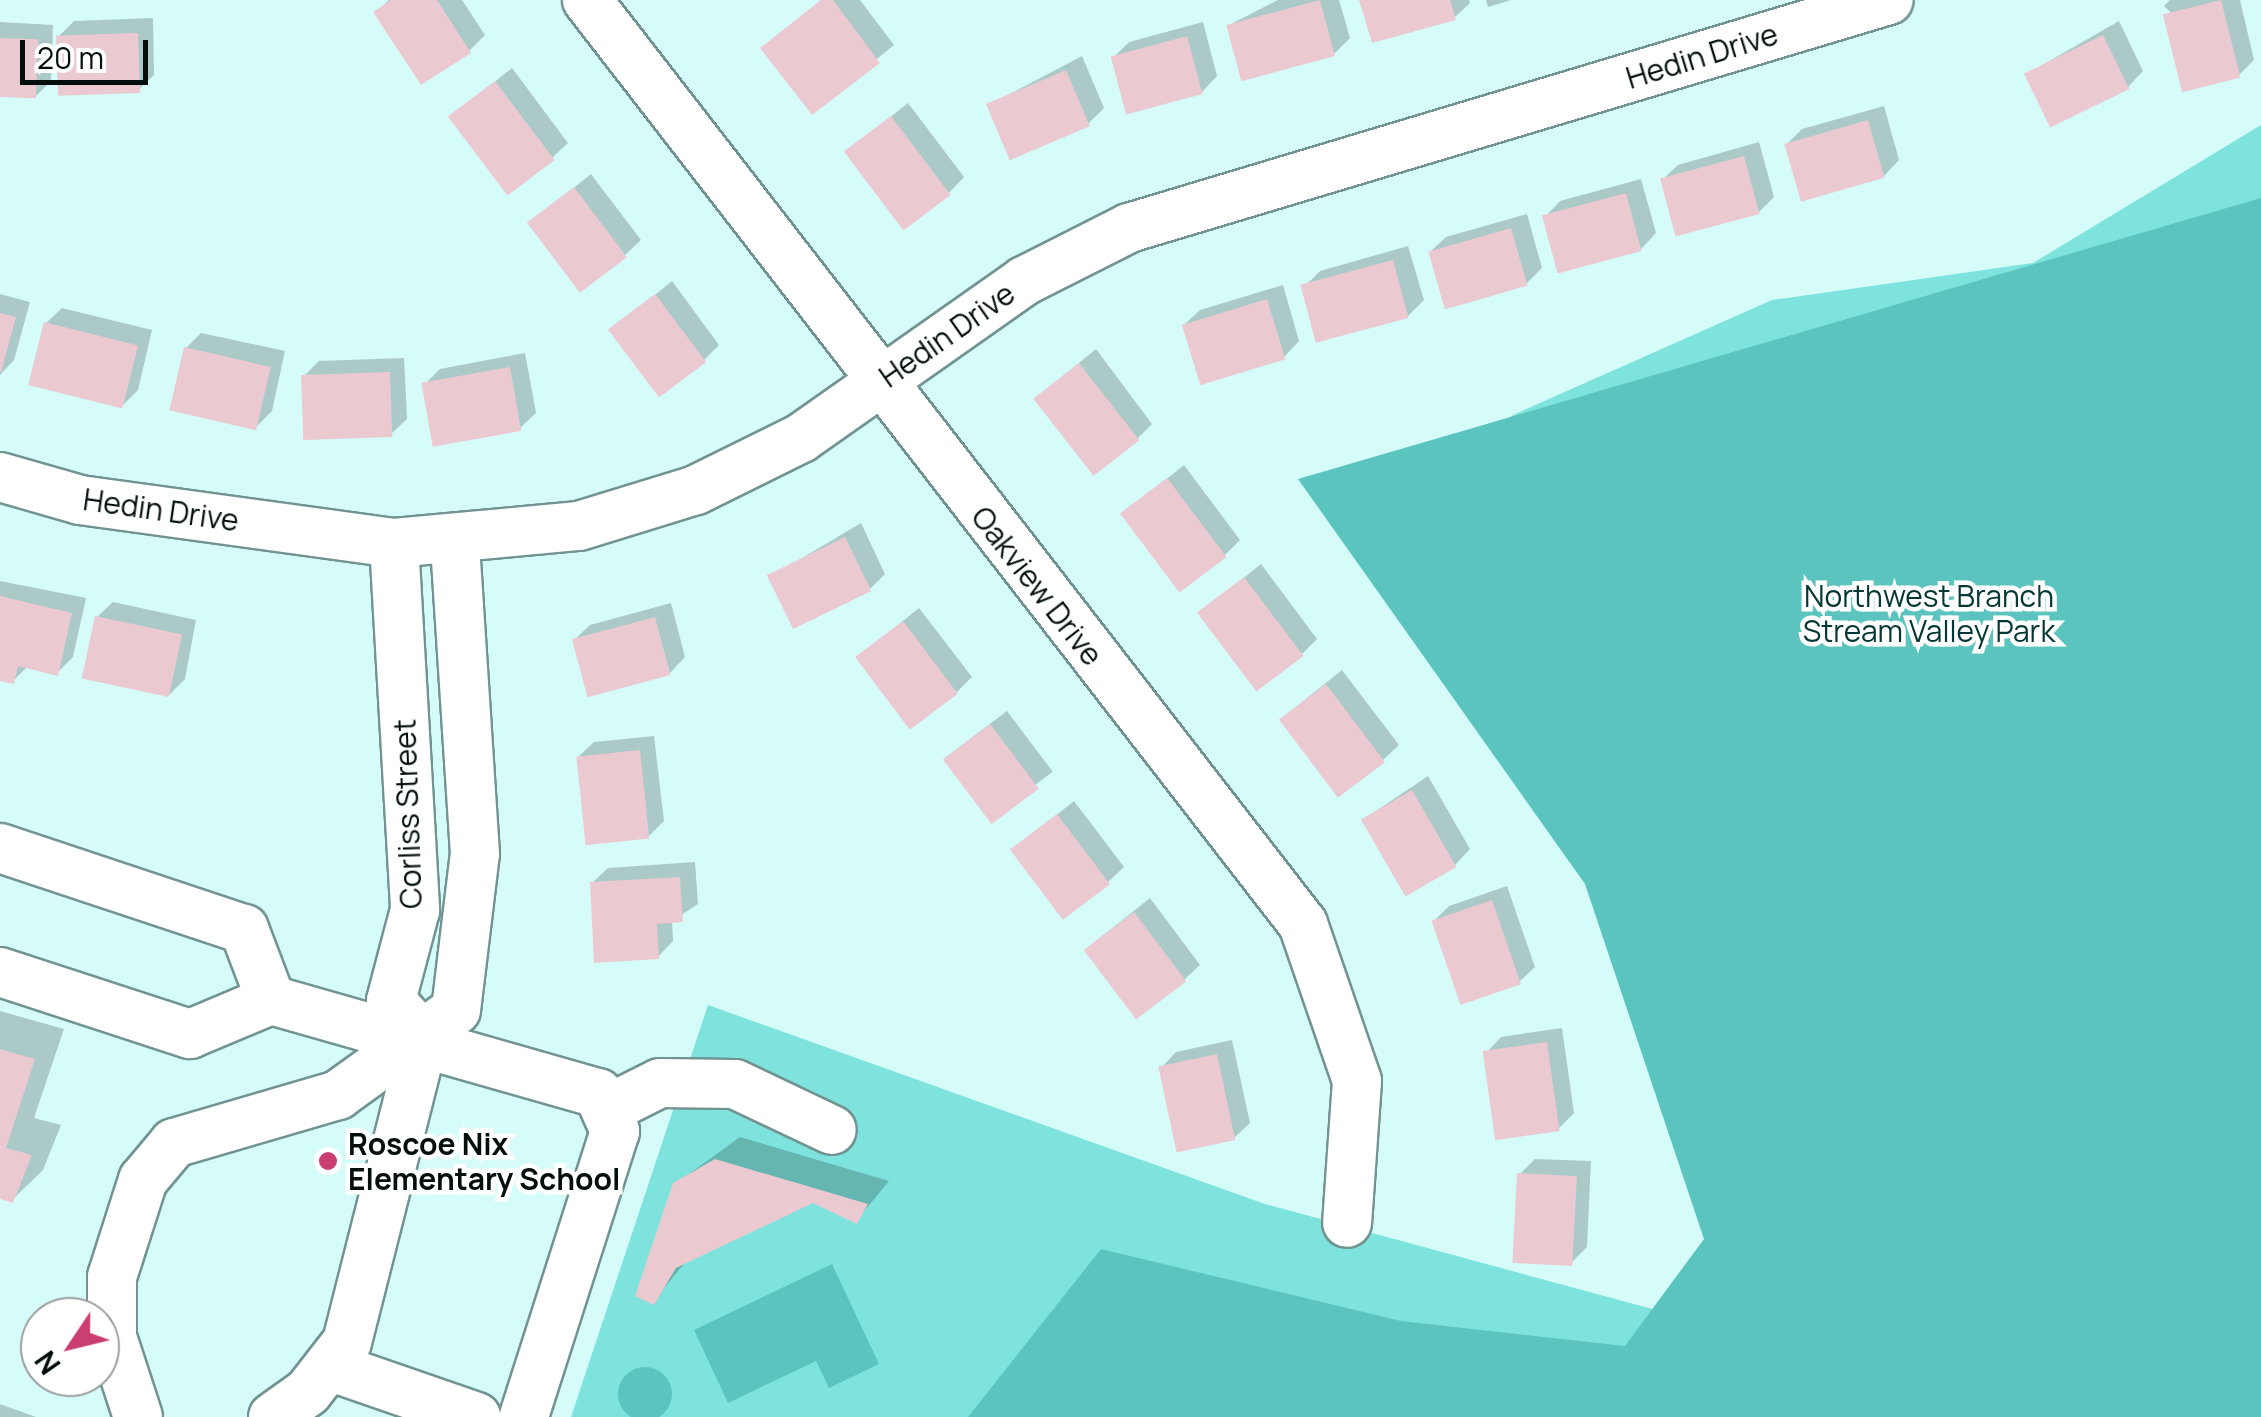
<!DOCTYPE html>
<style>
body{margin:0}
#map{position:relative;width:2261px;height:1417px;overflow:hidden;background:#d6fcf9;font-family:Manrope,sans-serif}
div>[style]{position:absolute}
.green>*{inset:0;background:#7fe3dd}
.forest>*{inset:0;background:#5cc4bf}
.round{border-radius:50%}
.shadow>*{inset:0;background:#0003;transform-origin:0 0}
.building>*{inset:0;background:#ebc9d1;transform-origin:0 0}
.roads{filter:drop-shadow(2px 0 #719492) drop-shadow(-2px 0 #719492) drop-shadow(0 2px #719492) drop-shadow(0 -2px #719492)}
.minor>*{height:48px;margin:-24px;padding:0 24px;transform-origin:24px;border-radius:24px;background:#fff}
.dots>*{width:28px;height:28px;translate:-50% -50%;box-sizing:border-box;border:5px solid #fff;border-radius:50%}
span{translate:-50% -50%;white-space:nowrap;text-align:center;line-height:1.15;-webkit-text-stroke:9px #fff;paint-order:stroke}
.street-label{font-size:30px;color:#030e0d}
.park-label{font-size:30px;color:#043836}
.poi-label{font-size:30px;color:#030e0d;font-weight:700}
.left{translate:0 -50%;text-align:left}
.north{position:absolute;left:20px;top:1297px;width:100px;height:100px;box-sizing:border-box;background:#fff;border:2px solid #9a9f9e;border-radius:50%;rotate:235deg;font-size:28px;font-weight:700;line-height:40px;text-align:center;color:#030e0d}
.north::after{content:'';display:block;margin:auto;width:35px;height:45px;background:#ca3e72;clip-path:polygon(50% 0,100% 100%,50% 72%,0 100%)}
.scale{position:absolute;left:20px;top:40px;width:128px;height:45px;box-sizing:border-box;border:5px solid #030e0d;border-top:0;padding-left:12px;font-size:30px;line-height:35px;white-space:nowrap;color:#030e0d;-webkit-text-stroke:8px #fff;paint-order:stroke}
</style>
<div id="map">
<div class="green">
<div style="clip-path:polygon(2261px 125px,2261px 1417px,571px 1417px,708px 1005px,1265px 1204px,1763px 1339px,1792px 1286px,1413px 489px,1513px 415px,1772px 300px,2033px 263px)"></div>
</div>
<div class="forest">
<div style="clip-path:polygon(2261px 198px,2261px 1417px,968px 1417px,1101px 1249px,1401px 1321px,1625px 1346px,1704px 1239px,1585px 884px,1298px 479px)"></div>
<div style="clip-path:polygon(832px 1264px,879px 1364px,829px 1388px,816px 1361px,728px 1403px,694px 1330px)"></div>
<div class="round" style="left:618px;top:1367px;width:54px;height:54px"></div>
</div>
<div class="shadow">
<div style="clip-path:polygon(389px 0,462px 0,485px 35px,469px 51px,376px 13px)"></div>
<div style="clip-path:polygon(821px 0,860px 0,894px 45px,812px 112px,764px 48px)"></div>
<div style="clip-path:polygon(1278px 0,1339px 0,1350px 38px,1334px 54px,1229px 25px)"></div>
<div style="clip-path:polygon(1362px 0,1469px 0,1470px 3px,1454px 18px)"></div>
<div style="clip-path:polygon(1486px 0,1511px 0,1488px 7px)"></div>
<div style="clip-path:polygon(2170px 0,2240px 0,2254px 60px,2238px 76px,2164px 6px)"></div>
<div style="clip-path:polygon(153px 18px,154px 75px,138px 90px,58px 37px,74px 21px)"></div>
<div style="clip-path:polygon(2119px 21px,2143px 71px,2128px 87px,2027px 74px)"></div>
<div style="clip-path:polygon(0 22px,53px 25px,51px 81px,36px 96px,0 95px)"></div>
<div style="clip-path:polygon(1203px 22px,1217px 76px,1202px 92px,1113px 58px,1129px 42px)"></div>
<div style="clip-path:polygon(1082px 56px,1104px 108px,1088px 124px,989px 105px)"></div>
<div style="clip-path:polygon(512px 68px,568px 143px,552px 158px,451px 117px)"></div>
<div style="clip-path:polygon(908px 103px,964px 177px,949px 193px,847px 152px)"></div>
<div style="clip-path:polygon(1884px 106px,1899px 160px,1884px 176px,1787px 144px,1802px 129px)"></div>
<div style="clip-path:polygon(1759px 142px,1774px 197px,1759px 212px,1662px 180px,1678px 165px)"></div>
<div style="clip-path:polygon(591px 174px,641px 240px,625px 255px,530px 223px)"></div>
<div style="clip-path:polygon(1641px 179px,1656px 233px,1641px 249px,1545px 217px,1560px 201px)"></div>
<div style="clip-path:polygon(1527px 214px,1542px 268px,1526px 284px,1430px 252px,1446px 237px)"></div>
<div style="clip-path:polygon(1408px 246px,1424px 300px,1408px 316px,1304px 287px,1320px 271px)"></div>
<div style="clip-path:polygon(672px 281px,719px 345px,704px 360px,611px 331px)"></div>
<div style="clip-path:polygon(1283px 285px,1299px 341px,1284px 357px,1184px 325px,1200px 310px)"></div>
<div style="clip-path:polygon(0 294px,30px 302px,14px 360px,0 375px)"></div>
<div style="clip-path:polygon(62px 308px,152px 330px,138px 390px,123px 405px,46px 323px)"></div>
<div style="clip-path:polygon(201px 333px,285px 351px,272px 411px,256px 427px,186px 348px)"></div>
<div style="clip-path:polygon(1096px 349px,1152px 424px,1137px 439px,1036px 398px)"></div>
<div style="clip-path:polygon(525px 353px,536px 413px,520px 428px,425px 384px,440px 369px)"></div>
<div style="clip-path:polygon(404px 358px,407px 419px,391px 434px,303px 377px,319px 361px)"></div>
<div style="clip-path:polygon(1184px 465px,1240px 540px,1225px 555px,1123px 514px)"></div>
<div style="clip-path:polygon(861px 523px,885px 574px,870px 589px,770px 577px)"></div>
<div style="clip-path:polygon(1261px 564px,1317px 639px,1302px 654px,1200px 613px)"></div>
<div style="clip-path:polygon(0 581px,86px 598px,73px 657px,57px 673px,28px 666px,13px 681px,0 678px)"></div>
<div style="clip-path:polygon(113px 602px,196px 620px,185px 679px,169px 695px,97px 617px)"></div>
<div style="clip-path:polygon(671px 603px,685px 657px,670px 673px,574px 640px,590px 625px)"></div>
<div style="clip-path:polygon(919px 608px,972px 677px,957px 692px,858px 657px)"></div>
<div style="clip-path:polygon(1342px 670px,1399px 745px,1383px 760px,1281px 719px)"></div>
<div style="left:1007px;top:711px;width:76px;height:78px;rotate:53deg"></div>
<div style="clip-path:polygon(654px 736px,664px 821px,648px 837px,578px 757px,594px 742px)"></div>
<div style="clip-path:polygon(1428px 776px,1470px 849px,1455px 865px,1364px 819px)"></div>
<div style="clip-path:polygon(1074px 801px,1124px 867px,1108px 882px,1013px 850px)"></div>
<div style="clip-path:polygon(695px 862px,698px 904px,672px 921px,673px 941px,658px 957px,592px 883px,608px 868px)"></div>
<div style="clip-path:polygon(1507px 886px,1535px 967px,1519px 982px,1434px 921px,1449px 906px)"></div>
<div style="clip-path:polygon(1150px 898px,1200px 965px,1184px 980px,1086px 949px)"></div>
<div style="clip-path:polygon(0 1011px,64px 1029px,34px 1118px,61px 1125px,43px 1170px,12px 1200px,0 1197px)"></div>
<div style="clip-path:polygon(1562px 1028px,1574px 1113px,1559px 1128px,1486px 1053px,1501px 1037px)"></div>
<div style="clip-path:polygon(1232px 1040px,1250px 1123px,1234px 1138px,1161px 1068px,1176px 1052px)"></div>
<div style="clip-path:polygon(740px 1137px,889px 1181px,856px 1221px,813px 1200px,688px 1259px,653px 1302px,675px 1184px)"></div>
<div style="clip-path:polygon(1535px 1159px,1591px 1161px,1587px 1247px,1571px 1263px,1520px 1174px)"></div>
<div style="clip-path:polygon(0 1404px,36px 1417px,0 1417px)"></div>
</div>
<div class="building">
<div style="clip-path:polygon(391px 0,437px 0,471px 53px,421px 85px,373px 12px)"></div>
<div style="clip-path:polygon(821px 0,833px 0,880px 63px,812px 115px,760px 48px)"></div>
<div style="left:1320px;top:0;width:58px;height:97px;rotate:75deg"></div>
<div style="clip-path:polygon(1359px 0,1450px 0,1456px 20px,1372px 43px)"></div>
<div style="left:2221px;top:0;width:80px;height:60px;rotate:76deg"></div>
<div style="left:138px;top:33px;width:60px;height:82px;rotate:88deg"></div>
<div style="left:2103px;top:35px;width:60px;height:88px;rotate:64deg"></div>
<div style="left:1187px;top:36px;width:60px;height:79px;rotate:75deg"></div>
<div style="left:0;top:38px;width:38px;height:59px;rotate:2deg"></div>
<div style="left:1066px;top:70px;width:61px;height:87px;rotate:67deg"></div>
<div style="left:495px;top:81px;width:99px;height:59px;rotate:53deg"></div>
<div style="left:891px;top:116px;width:99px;height:59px;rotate:53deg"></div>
<div style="left:1868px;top:120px;width:60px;height:87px;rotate:74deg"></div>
<div style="left:1744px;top:156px;width:60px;height:87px;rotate:75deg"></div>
<div style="left:574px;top:187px;width:88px;height:59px;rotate:53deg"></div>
<div style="left:1626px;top:193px;width:60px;height:87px;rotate:75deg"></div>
<div style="left:1511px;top:228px;width:60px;height:86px;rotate:74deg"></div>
<div style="left:1393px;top:260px;width:60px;height:96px;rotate:75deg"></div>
<div style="left:655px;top:294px;width:85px;height:59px;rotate:53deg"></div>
<div style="left:1267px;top:299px;width:63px;height:89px;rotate:73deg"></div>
<div style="clip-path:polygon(0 313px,16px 317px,1px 372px,0 372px)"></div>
<div style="left:44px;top:322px;width:97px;height:65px;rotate:14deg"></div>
<div style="left:184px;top:347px;width:89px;height:65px;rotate:13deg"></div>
<div style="left:1079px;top:363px;width:98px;height:58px;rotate:52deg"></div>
<div style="left:510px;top:367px;width:65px;height:90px;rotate:80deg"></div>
<div style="left:390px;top:372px;width:65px;height:89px;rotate:88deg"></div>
<div style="left:1167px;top:478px;width:99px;height:59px;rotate:53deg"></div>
<div style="left:845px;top:537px;width:60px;height:87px;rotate:64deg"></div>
<div style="left:1244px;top:577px;width:99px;height:59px;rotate:53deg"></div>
<div style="clip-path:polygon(0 596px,72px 613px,58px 676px,18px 666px,14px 684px,0 681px)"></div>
<div style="left:95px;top:616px;width:89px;height:64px;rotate:12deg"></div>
<div style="left:655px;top:617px;width:60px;height:86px;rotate:75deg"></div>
<div style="left:903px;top:621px;width:91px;height:60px;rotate:53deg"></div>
<div style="left:1326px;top:684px;width:98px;height:59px;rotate:53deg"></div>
<div style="left:990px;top:724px;width:81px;height:59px;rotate:53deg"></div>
<div style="left:640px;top:750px;width:89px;height:64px;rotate:84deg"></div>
<div style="left:1412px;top:790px;width:89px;height:59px;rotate:60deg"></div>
<div style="left:1057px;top:814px;width:88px;height:59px;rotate:53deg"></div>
<div style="clip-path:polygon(680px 877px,683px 922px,657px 924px,659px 959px,594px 963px,590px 882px)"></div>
<div style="left:1492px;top:900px;width:89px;height:64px;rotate:71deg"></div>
<div style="left:1134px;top:912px;width:87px;height:63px;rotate:53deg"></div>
<div style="left:1547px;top:1042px;width:90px;height:65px;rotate:82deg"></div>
<div style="clip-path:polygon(0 1049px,35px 1059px,6px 1148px,32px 1155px,13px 1203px,0 1199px)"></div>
<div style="left:1217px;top:1054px;width:88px;height:60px;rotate:78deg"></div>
<div style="clip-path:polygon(715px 1159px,868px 1204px,857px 1224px,813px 1203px,676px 1268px,654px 1305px,635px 1296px,673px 1183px)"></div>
<div style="left:1517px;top:1173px;width:60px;height:90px;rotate:3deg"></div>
</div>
<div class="roads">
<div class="minor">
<div style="left:587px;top:0;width:1169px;rotate:52.23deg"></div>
<div style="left:1303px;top:924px;width:166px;rotate:71deg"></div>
<div style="left:1357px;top:1081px;width:142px;rotate:94deg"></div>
<div style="left:0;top:477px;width:83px;rotate:16deg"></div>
<div style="left:80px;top:500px;width:317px;rotate:7.8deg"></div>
<div style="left:394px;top:543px;width:186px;rotate:-5.3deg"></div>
<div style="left:579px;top:526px;width:122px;rotate:-17.1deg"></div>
<div style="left:696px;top:490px;width:117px;rotate:-26.3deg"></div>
<div style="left:801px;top:438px;width:273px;rotate:-35.1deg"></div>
<div style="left:1024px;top:281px;width:118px;rotate:-26.8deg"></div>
<div style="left:1129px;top:228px;width:793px;rotate:-16.7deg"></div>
<div style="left:394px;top:543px;width:368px;rotate:86.7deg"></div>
<div style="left:415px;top:910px;width:94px;rotate:104.8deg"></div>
<div style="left:391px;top:1001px;width:49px;rotate:47.5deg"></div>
<div style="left:0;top:848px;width:257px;rotate:18.4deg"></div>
<div style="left:244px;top:929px;width:76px;rotate:69.2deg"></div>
<div style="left:0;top:972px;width:200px;rotate:18.1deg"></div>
<div style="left:190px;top:1034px;width:88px;rotate:-22.8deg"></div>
<div style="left:271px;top:1000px;width:340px;rotate:15.9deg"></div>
<div style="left:598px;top:1093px;width:42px;rotate:65.9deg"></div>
<div style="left:615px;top:1131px;width:300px;rotate:107.7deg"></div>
<div style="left:606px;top:1110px;width:60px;rotate:-26.6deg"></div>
<div style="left:660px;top:1083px;width:75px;rotate:0.8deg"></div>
<div style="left:735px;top:1084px;width:107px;rotate:25.4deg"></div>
<div style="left:329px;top:1366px;width:156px;rotate:19.1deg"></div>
<div style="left:138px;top:1417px;width:84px;rotate:-108deg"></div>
<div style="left:112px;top:1337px;width:60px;rotate:-90deg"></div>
<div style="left:112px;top:1277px;width:102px;rotate:-72.3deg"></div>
<div style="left:143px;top:1180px;width:48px;rotate:-50deg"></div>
<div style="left:174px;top:1143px;width:171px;rotate:-16.3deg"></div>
<div style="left:338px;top:1095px;width:145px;rotate:-35.8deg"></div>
<div style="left:456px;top:1010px;width:157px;rotate:-83.1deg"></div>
<div style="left:475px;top:854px;width:313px;rotate:-93.7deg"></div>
<div style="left:273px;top:1417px;width:43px;rotate:-35.5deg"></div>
<div style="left:308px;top:1392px;width:63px;rotate:-52deg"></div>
<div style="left:347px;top:1342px;width:315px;rotate:-75.8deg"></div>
</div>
</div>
<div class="dots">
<div style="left:328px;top:1161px;background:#ca3e72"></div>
</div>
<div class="street-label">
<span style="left:1702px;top:56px;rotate:-17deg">Hedin Drive</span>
<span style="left:947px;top:335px;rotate:-35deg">Hedin Drive</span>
<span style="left:161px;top:510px;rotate:8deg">Hedin Drive</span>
<span style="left:1037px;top:586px;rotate:52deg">Oakview Drive</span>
<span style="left:408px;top:814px;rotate:-92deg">Corliss Street</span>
</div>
<div class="park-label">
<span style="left:1929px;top:613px">Northwest Branch<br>Stream Valley Park</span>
</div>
<div class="poi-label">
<span class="left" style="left:348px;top:1161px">Roscoe Nix<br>Elementary School</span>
</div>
<div class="north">N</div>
<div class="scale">20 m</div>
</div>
